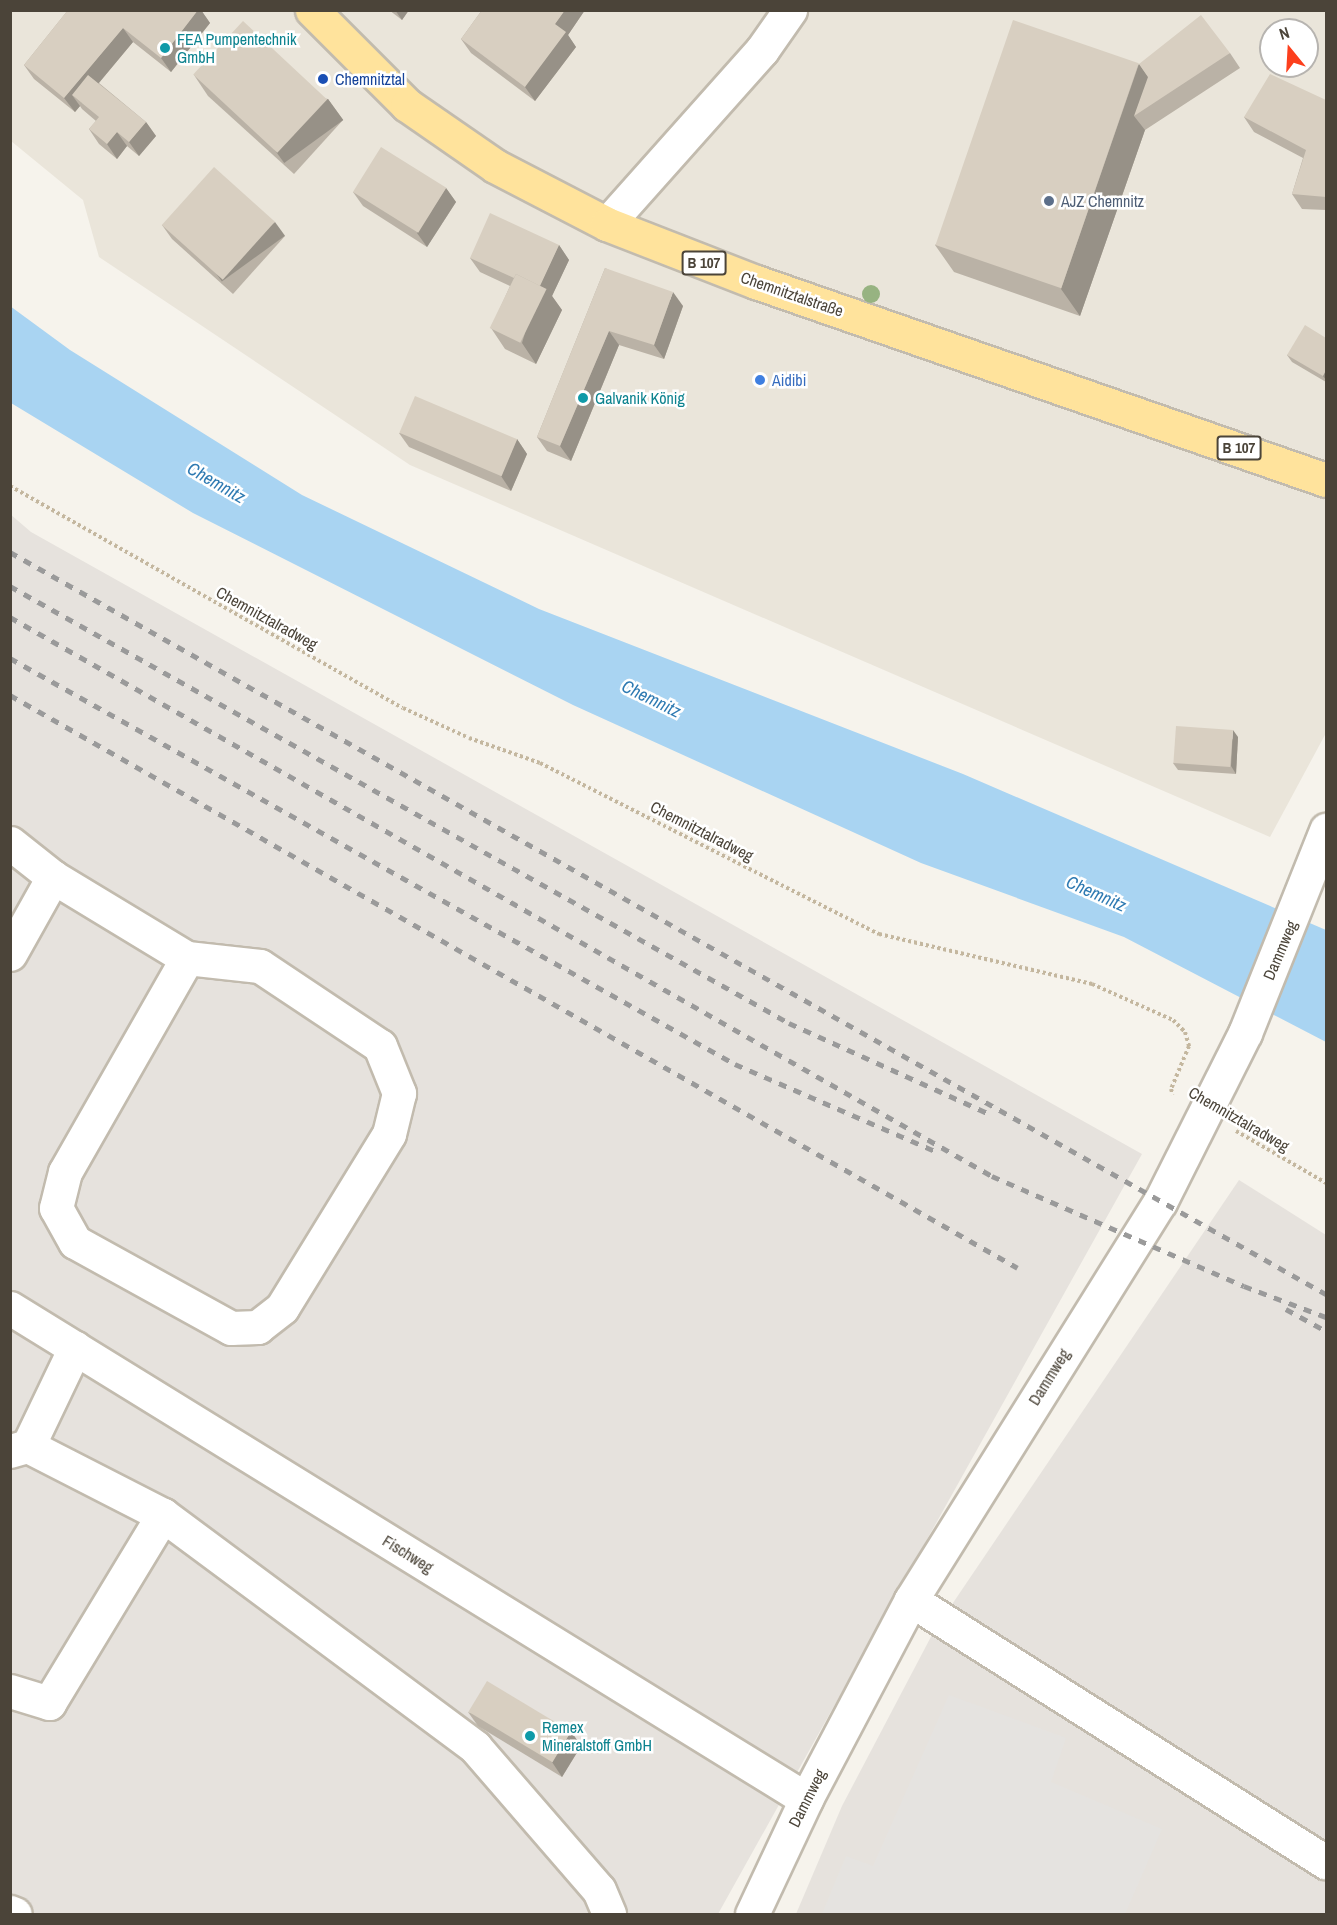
<!DOCTYPE html>
<meta charset="utf-8">
<style>
body{margin:0}
#map{position:relative;width:1337px;height:1925px;overflow:hidden;background:#f6f3ec;font-family:"Archivo Narrow",sans-serif}
div>[style]{position:absolute}
.residential>*{inset:0;background:#eae5da}
.industrial>*{inset:0;background:#e6e2dd}
.parking>*{inset:0;background:#e5e3e0}
.water>*{inset:0;background:#a9d4f2}
.path>*{height:4px;margin-top:-2px;transform-origin:0;background:repeating-linear-gradient(90deg,#c4b79f 0 3px,transparent 0 6px)}
.roads{filter:drop-shadow(2px 0 #c2bbae) drop-shadow(-2px 0 #c2bbae) drop-shadow(0 2px #c2bbae) drop-shadow(0 -2px #c2bbae)}
.minor>*{height:33px;margin:-16.5px;padding:0 16.5px;transform-origin:16.5px;border-radius:16.5px;background:#fff}
.major>*{height:33px;margin:-16.5px;padding:0 16.5px;transform-origin:16.5px;border-radius:16.5px;background:#ffe39c}
.rail>*{height:4.5px;margin-top:-2.25px;transform-origin:0;background:repeating-linear-gradient(90deg,#9a9a9a 0 8px,transparent 0 16px)}
.trees>*{width:18px;height:18px;margin:-9px;border-radius:50%;background:#97b381}
.wall>*{inset:0;background:#bab2a6}
.shaded-wall>*{inset:0;background:#979187;transform-origin:0 0}
.building>*{inset:0;background:#d8cfc1;transform-origin:0 0}
.dots>*{width:16px;height:16px;translate:-50% -50%;box-sizing:border-box;border:3px solid #fff;border-radius:50%}
span{translate:-50% -50%;white-space:nowrap;text-align:center;line-height:1.15;-webkit-text-stroke:5px #fff;paint-order:stroke}
.shield-label span{padding:2px 4px;background:#fff;border:2px solid;border-radius:4px;-webkit-text-stroke-width:0}
.shield-label{font-size:15px;color:#4b4439;font-weight:700}
.culture-label{font-size:16px;color:#0d838f}
.left{translate:0 -50%;text-align:left}
.transit-label{font-size:16px;color:#164399}
.service-label{font-size:16px;color:#4e5e75}
.street-label{font-size:16px;color:#4b4439}
.shop-label{font-size:16px;color:#366cbe}
.water-label{font-size:18px;color:#2e7ab2;font-style:italic}
.frame{position:absolute;inset:0;border:12px solid #4b4439;pointer-events:none}
.north{position:absolute;left:1259px;top:18px;width:60px;height:60px;box-sizing:border-box;background:#fff;border:2px solid #b7b4b0;border-radius:50%;rotate:342deg;font-size:16px;font-weight:700;line-height:24px;text-align:center;color:#4b4439}
.north::after{content:'';display:block;margin:auto;width:21px;height:27px;background:#fc3f1d;clip-path:polygon(50% 0,100% 100%,50% 72%,0 100%)}
</style>
<div id="map">
<div class="residential">
<div style="clip-path:polygon(evenodd,10px 11px,1326px 11px,1326px 733px,1270px 837px,410px 465px,99px 257px,83px 200px,11px 141px,10px 11px,1271px 30px,1307px 30px,1307px 66px,1271px 66px,1271px 30px)"></div>
</div>
<div class="industrial">
<div style="clip-path:polygon(10px 514px,31px 532px,1142px 1154px,718px 1914px,11px 1914px)"></div>
<div style="clip-path:polygon(1239px 1180px,1326px 1235px,1326px 1914px,796px 1914px,842px 1806px,934px 1631px)"></div>
</div>
<div class="parking">
<div style="clip-path:polygon(949px 1695px,1066px 1738px,1051px 1782px,1162px 1829px,1125px 1914px,822px 1914px,846px 1856px,873px 1866px)"></div>
</div>
<div class="water">
<div style="clip-path:polygon(10px 306px,70px 350px,302px 495px,539px 609px,963px 774px,1326px 930px,1326px 1042px,1124px 937px,921px 863px,573px 705px,193px 513px,11px 403px)"></div>
</div>
<div class="path">
<div style="left:10px;top:486px;width:451px;rotate:29.5deg"></div>
<div style="left:403px;top:708px;width:72px;rotate:24.4deg"></div>
<div style="left:469px;top:738px;width:75px;rotate:19.4deg"></div>
<div style="left:540px;top:763px;width:380px;rotate:26.8deg"></div>
<div style="left:879px;top:934px;width:219px;rotate:13.2deg"></div>
<div style="left:1092px;top:984px;width:89px;rotate:24deg"></div>
<div style="left:1173px;top:1020px;width:17px;rotate:45deg"></div>
<div style="left:1185px;top:1032px;width:15px;rotate:74deg"></div>
<div style="left:1189px;top:1046px;width:47px;rotate:112.7deg"></div>
<div style="left:1171px;top:1089px;width:6px;rotate:72deg"></div>
<div style="left:1236px;top:1131px;width:104px;rotate:30deg"></div>
</div>
<div class="roads">
<div class="minor">
<div style="left:607px;top:224px;width:233px;rotate:-48.3deg"></div>
<div style="left:762px;top:50px;width:49px;rotate:-55deg"></div>
<div style="left:10px;top:843px;width:55px;rotate:38.3deg"></div>
<div style="left:53px;top:877px;width:88px;rotate:119.2deg"></div>
<div style="left:53px;top:877px;width:157px;rotate:31.2deg"></div>
<div style="left:187px;top:958px;width:73px;rotate:6.3deg"></div>
<div style="left:260px;top:966px;width:144px;rotate:33.7deg"></div>
<div style="left:380px;top:1046px;width:51px;rotate:68deg"></div>
<div style="left:399px;top:1093px;width:42px;rotate:103.7deg"></div>
<div style="left:389px;top:1134px;width:204px;rotate:121.6deg"></div>
<div style="left:282px;top:1308px;width:31px;rotate:142deg"></div>
<div style="left:258px;top:1327px;width:27px;rotate:178deg"></div>
<div style="left:231px;top:1328px;width:178px;rotate:-151.1deg"></div>
<div style="left:75px;top:1242px;width:39px;rotate:-119deg"></div>
<div style="left:56px;top:1208px;width:37px;rotate:-76deg"></div>
<div style="left:65px;top:1172px;width:246px;rotate:-60.3deg"></div>
<div style="left:10px;top:1308px;width:935px;rotate:31.67deg"></div>
<div style="left:28px;top:1446px;width:109px;rotate:-64.4deg"></div>
<div style="left:10px;top:1451px;width:19px;rotate:-16deg"></div>
<div style="left:28px;top:1446px;width:152px;rotate:27.1deg"></div>
<div style="left:163px;top:1515px;width:389px;rotate:36.6deg"></div>
<div style="left:475px;top:1747px;width:189px;rotate:49.1deg"></div>
<div style="left:599px;top:1890px;width:26px;rotate:67deg"></div>
<div style="left:911px;top:1600px;width:491px;rotate:32.3deg"></div>
<div style="left:10px;top:1691px;width:41px;rotate:17.1deg"></div>
<div style="left:49px;top:1703px;width:220px;rotate:-58.8deg"></div>
<div style="left:10px;top:1912px;width:5px;rotate:22deg"></div>
<div style="left:752px;top:1914px;width:127px;rotate:-64.8deg"></div>
<div style="left:806px;top:1799px;width:225px;rotate:-62.2deg"></div>
<div style="left:911px;top:1600px;width:469px;rotate:-58deg"></div>
<div style="left:1160px;top:1202px;width:189px;rotate:-63.3deg"></div>
<div style="left:1245px;top:1033px;width:219px;rotate:-68.2deg"></div>
</div>
<div class="major">
<div style="left:312px;top:10px;width:134px;rotate:45deg"></div>
<div style="left:407px;top:105px;width:107px;rotate:34.7deg"></div>
<div style="left:495px;top:166px;width:126px;rotate:27.4deg"></div>
<div style="left:607px;top:224px;width:160px;rotate:21.3deg"></div>
<div style="left:756px;top:282px;width:603px;rotate:19.16deg"></div>
</div>
</div>
<div class="rail">
<div style="left:10px;top:552px;width:1511px;rotate:29.42deg"></div>
<div style="left:10px;top:586px;width:893px;rotate:29.29deg"></div>
<div style="left:789px;top:1023px;width:217px;rotate:24.4deg"></div>
<div style="left:10px;top:617px;width:1130px;rotate:29.65deg"></div>
<div style="left:992px;top:1176px;width:275px;rotate:23.6deg"></div>
<div style="left:1244px;top:1286px;width:88px;rotate:20.7deg"></div>
<div style="left:10px;top:658px;width:831px;rotate:29.25deg"></div>
<div style="left:735px;top:1064px;width:220px;rotate:23.5deg"></div>
<div style="left:10px;top:695px;width:1159px;rotate:29.62deg"></div>
<div style="left:1286px;top:1309px;width:46px;rotate:28.8deg"></div>
</div>
<div class="trees">
<div style="left:871px;top:294px"></div>
</div>
<div class="wall">
<div style="clip-path:polygon(68px 10px,201px 10px,210px 23px,171px 72px,133px 42px,99px 83px,146px 122px,156px 136px,139px 156px,127px 146px,117px 159px,99px 144px,89px 129px,96px 121px,82px 109px,80px 106px,75px 112px,34px 79px,24px 65px)"></div>
<div style="clip-path:polygon(389px 10px,409px 10px,402px 20px)"></div>
<div style="clip-path:polygon(482px 10px,585px 10px,568px 35px,576px 47px,535px 101px,471px 53px,461px 39px)"></div>
<div style="clip-path:polygon(1230px 53px,1240px 68px,1145px 130px,1080px 316px,954px 272px,935px 245px,1139px 64px)"></div>
<div style="clip-path:polygon(194px 75px,328px 99px,343px 120px,294px 174px,208px 96px)"></div>
<div style="clip-path:polygon(1326px 100px,1326px 210px,1302px 209px,1292px 194px,1303px 158px,1254px 132px,1244px 117px)"></div>
<div style="clip-path:polygon(446px 188px,456px 202px,427px 247px,363px 206px,353px 192px)"></div>
<div style="clip-path:polygon(162px 225px,285px 236px,233px 294px,172px 239px)"></div>
<div style="clip-path:polygon(559px 245px,569px 260px,552px 296px,562px 310px,536px 364px,505px 349px,491px 328px,510px 286px,480px 272px,470px 258px)"></div>
<div style="clip-path:polygon(605px 268px,683px 306px,664px 359px,619px 345px,571px 461px,547px 451px,537px 437px)"></div>
<div style="clip-path:polygon(1326px 338px,1326px 382px,1292px 362px,1287px 355px)"></div>
<div style="clip-path:polygon(399px 433px,517px 439px,527px 454px,511px 491px,409px 447px)"></div>
<div style="clip-path:polygon(1238px 737px,1236px 774px,1178px 770px,1173px 763px)"></div>
<div style="clip-path:polygon(468px 1712px,581px 1746px,562px 1777px,478px 1726px)"></div>
</div>
<div class="shaded-wall">
<div style="clip-path:polygon(198px 10px,201px 10px,210px 23px,171px 72px,161px 58px)"></div>
<div style="clip-path:polygon(395px 10px,409px 10px,402px 20px)"></div>
<div style="clip-path:polygon(565px 10px,585px 10px,568px 35px,576px 47px,535px 101px,525px 87px,555px 24px)"></div>
<div style="clip-path:polygon(123px 28px,133px 42px,82px 103px,72px 95px,80px 106px,75px 112px,64px 98px)"></div>
<div style="clip-path:polygon(1139px 64px,1158px 91px,1134px 116px,1145px 130px,1080px 316px,1061px 289px)"></div>
<div style="left:328px;top:99px;width:26px;height:73px;rotate:54deg"></div>
<div style="clip-path:polygon(146px 122px,156px 136px,139px 156px,129px 142px)"></div>
<div style="clip-path:polygon(117px 132px,127px 146px,117px 159px,107px 144px)"></div>
<div style="clip-path:polygon(446px 188px,456px 202px,427px 247px,417px 233px)"></div>
<div style="left:275px;top:222px;width:17px;height:78px;rotate:54deg"></div>
<div style="clip-path:polygon(559px 245px,569px 260px,552px 296px,562px 310px,536px 364px,522px 343px,538px 289px)"></div>
<div style="clip-path:polygon(673px 292px,683px 306px,664px 359px,654px 345px)"></div>
<div style="clip-path:polygon(609px 331px,619px 345px,571px 461px,560px 446px)"></div>
<div style="clip-path:polygon(1326px 370px,1326px 380px,1323px 376px)"></div>
<div style="clip-path:polygon(517px 439px,527px 454px,511px 491px,501px 476px)"></div>
<div style="clip-path:polygon(1233px 730px,1238px 737px,1236px 774px,1231px 766px)"></div>
<div style="clip-path:polygon(571px 1731px,581px 1746px,562px 1777px,552px 1762px)"></div>
</div>
<div class="building">
<div style="clip-path:polygon(68px 10px,198px 10px,161px 58px,123px 28px,64px 98px,24px 65px)"></div>
<div style="clip-path:polygon(482px 10px,565px 10px,555px 24px,566px 32px,525px 87px,461px 39px)"></div>
<div style="clip-path:polygon(1201px 15px,1230px 53px,1134px 116px,1148px 77px,1139px 64px)"></div>
<div style="left:1013px;top:20px;width:133px;height:238px;rotate:19deg"></div>
<div style="left:243px;top:21px;width:115px;height:73px;rotate:43deg"></div>
<div style="clip-path:polygon(1270px 74px,1326px 100px,1326px 197px,1292px 194px,1306px 150px,1244px 117px)"></div>
<div style="clip-path:polygon(88px 75px,146px 122px,129px 142px,117px 132px,107px 144px,89px 129px,99px 117px,72px 95px)"></div>
<div style="left:381px;top:147px;width:77px;height:53px;rotate:32deg"></div>
<div style="left:214px;top:167px;width:82px;height:78px;rotate:42deg"></div>
<div style="clip-path:polygon(490px 213px,559px 245px,540px 286px,516px 274px,514px 278px,470px 258px)"></div>
<div style="clip-path:polygon(605px 268px,673px 292px,654px 345px,609px 331px,560px 446px,537px 437px)"></div>
<div style="left:516px;top:274px;width:34px;height:60px;rotate:26deg"></div>
<div style="clip-path:polygon(1305px 325px,1326px 338px,1326px 370px,1323px 376px,1287px 355px)"></div>
<div style="left:415px;top:396px;width:111px;height:40px;rotate:23deg"></div>
<div style="left:1176px;top:726px;width:57px;height:37px;rotate:4deg"></div>
<div style="left:487px;top:1681px;width:98px;height:36px;rotate:31deg"></div>
</div>
<div class="dots">
<div style="left:165px;top:48px;background:#0f9aa8"></div>
<div style="left:323px;top:79px;background:#1a4fb4"></div>
<div style="left:1049px;top:201px;background:#5c6f8a"></div>
<div style="left:760px;top:380px;background:#3f7fe0"></div>
<div style="left:583px;top:398px;background:#0f9aa8"></div>
<div style="left:530px;top:1736px;background:#0f9aa8"></div>
</div>
<div class="shield-label">
<span style="left:704px;top:263px">B 107</span>
<span style="left:1239px;top:448px">B 107</span>
</div>
<div class="culture-label">
<span class="left" style="left:177px;top:48px">FEA Pumpentechnik<br>GmbH</span>
<span class="left" style="left:595px;top:398px">Galvanik König</span>
<span class="left" style="left:542px;top:1736px">Remex<br>Mineralstoff GmbH</span>
</div>
<div class="transit-label">
<span class="left" style="left:335px;top:79px">Chemnitztal</span>
</div>
<div class="service-label">
<span class="left" style="left:1061px;top:201px">AJZ Chemnitz</span>
</div>
<div class="street-label">
<span style="left:792px;top:294px;rotate:19deg">Chemnitztalstraße</span>
<span style="left:267px;top:618px;rotate:29deg">Chemnitztalradweg</span>
<span style="left:702px;top:831px;rotate:27deg">Chemnitztalradweg</span>
<span style="left:1280px;top:950px;rotate:-67deg">Dammweg</span>
<span style="left:1239px;top:1119px;rotate:30deg">Chemnitztalradweg</span>
<span style="left:1049px;top:1377px;rotate:-58deg">Dammweg</span>
<span style="left:408px;top:1554px;rotate:32deg">Fischweg</span>
<span style="left:807px;top:1798px;rotate:-63deg">Dammweg</span>
</div>
<div class="shop-label">
<span class="left" style="left:772px;top:380px">Aidibi</span>
</div>
<div class="water-label">
<span style="left:216px;top:483px;rotate:30deg">Chemnitz</span>
<span style="left:651px;top:699px;rotate:26deg">Chemnitz</span>
<span style="left:1096px;top:894px;rotate:24deg">Chemnitz</span>
</div>
<div class="frame"></div>
<div class="north">N</div>
</div>
